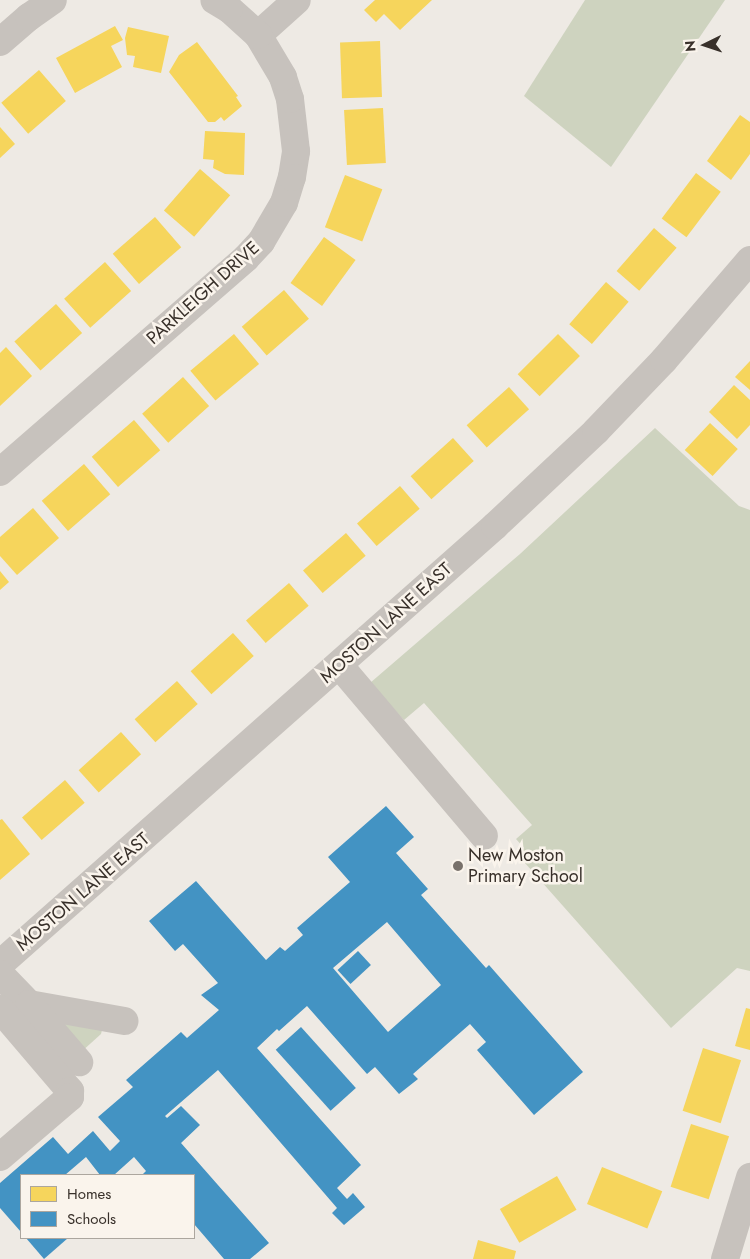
<!DOCTYPE html>
<style>
body{margin:0}
#map{position:relative;width:750px;height:1259px;overflow:hidden;background:#eeeae4;font-family:Jost,sans-serif}
div>[style]{position:absolute}
.green>*{inset:0;background:#ced3bf}
.homes>*{inset:0;background:#f6d55c;transform-origin:0 0}
.schools>*{inset:0;background:#4393c3;transform-origin:0 0}
.minor>*{height:28px;margin:-14px;padding:0 14px;transform-origin:14px;border-radius:14px;background:#c7c2bd}
.dots>*{width:14px;height:14px;translate:-50% -50%;box-sizing:border-box;border:2px solid #faf4ec;border-radius:50%}
span{translate:-50% -50%;white-space:nowrap;text-align:center;line-height:1.15;-webkit-text-stroke:5px #faf4ec;paint-order:stroke}
.street-label{font-size:18px;color:#38302a}
.poi-label{font-size:18px;color:#38302a}
.left{translate:0 -50%;text-align:left}
.legend{position:absolute;left:20px;top:1174px;width:175px;height:65px;box-sizing:border-box;background:#faf4ec;border:1px solid #aca69e;margin:0;padding:6px 9px;list-style:none;font-size:15px;color:#38302a}
.legend li{display:flex;align-items:center;gap:10px;height:25px}
.legend b{width:25px;border:1px solid #aca69e}
.north{position:absolute;left:680px;top:20px;width:50px;height:50px;-webkit-text-stroke:4px #faf4ec;paint-order:stroke;rotate:266deg;font-size:14px;font-weight:700;line-height:20px;text-align:center;color:#38302a}
.north::after{content:'';display:block;margin:auto;width:18px;height:22px;background:#38302a;clip-path:polygon(50% 0,100% 100%,50% 72%,0 100%)}
</style>
<div id="map">
<div class="green">
<div style="clip-path:polygon(585px 0,725px 0,611px 167px,524px 96px)"></div>
<div style="clip-path:polygon(655px 428px,739px 506px,750px 510px,750px 971px,737px 968px,671px 1028px,517px 854px,524px 848px,516px 839px,532px 825px,424px 703px,404px 720px,370px 683px,520px 554px)"></div>
<div style="clip-path:polygon(53px 1020px,102px 1030px,101px 1034px,80px 1053px)"></div>
</div>
<div class="homes">
<div style="clip-path:polygon(375px 0,432px 0,400px 30px,384px 14px,376px 22px,364px 10px)"></div>
<div style="clip-path:polygon(115px 26px,123px 40px,111px 46px,122px 67px,75px 93px,56px 58px)"></div>
<div style="clip-path:polygon(128px 27px,169px 36px,161px 73px,133px 67px,135px 56px,127px 55px,125px 38px)"></div>
<div style="left:380px;top:41px;width:56px;height:40px;rotate:88deg"></div>
<div style="clip-path:polygon(197px 42px,238px 96px,236px 97px,242px 106px,224px 121px,221px 117px,215px 122px,208px 122px,169px 72px,179px 55px)"></div>
<div style="left:39px;top:70px;width:41px;height:50px;rotate:49deg"></div>
<div style="left:383px;top:108px;width:55px;height:39px;rotate:87deg"></div>
<div style="clip-path:polygon(740px 115px,750px 122px,750px 154px,731px 180px,707px 161px)"></div>
<div style="clip-path:polygon(0 127px,15px 144px,0 158px)"></div>
<div style="clip-path:polygon(205px 131px,245px 133px,244px 175px,225px 174px,213px 168px,214px 160px,203px 159px)"></div>
<div style="left:200px;top:169px;width:40px;height:55px;rotate:41deg"></div>
<div style="left:696px;top:173px;width:31px;height:57px;rotate:37deg"></div>
<div style="left:345px;top:175px;width:40px;height:56px;rotate:21deg"></div>
<div style="left:155px;top:217px;width:40px;height:56px;rotate:49deg"></div>
<div style="left:654px;top:228px;width:30px;height:57px;rotate:41deg"></div>
<div style="left:324px;top:237px;width:39px;height:57px;rotate:36deg"></div>
<div style="left:105px;top:262px;width:39px;height:55px;rotate:48deg"></div>
<div style="left:606px;top:282px;width:30px;height:56px;rotate:41deg"></div>
<div style="left:284px;top:290px;width:38px;height:56px;rotate:49deg"></div>
<div style="left:56px;top:304px;width:39px;height:56px;rotate:48deg"></div>
<div style="left:234px;top:334px;width:39px;height:57px;rotate:50deg"></div>
<div style="left:558px;top:334px;width:31px;height:57px;rotate:45deg"></div>
<div style="clip-path:polygon(6px 347px,32px 376px,0 406px,0 353px)"></div>
<div style="clip-path:polygon(750px 361px,750px 390px,735px 377px)"></div>
<div style="left:183px;top:377px;width:39px;height:55px;rotate:48deg"></div>
<div style="clip-path:polygon(734px 385px,750px 400px,750px 425px,737px 439px,709px 412px)"></div>
<div style="left:509px;top:387px;width:30px;height:57px;rotate:48deg"></div>
<div style="left:134px;top:420px;width:40px;height:56px;rotate:49deg"></div>
<div style="left:710px;top:423px;width:38px;height:37px;rotate:43deg"></div>
<div style="left:453px;top:438px;width:31px;height:57px;rotate:48deg"></div>
<div style="left:84px;top:464px;width:40px;height:56px;rotate:49deg"></div>
<div style="left:400px;top:486px;width:30px;height:57px;rotate:49deg"></div>
<div style="clip-path:polygon(33px 508px,59px 538px,17px 575px,0 556px,0 537px)"></div>
<div style="left:346px;top:533px;width:30px;height:57px;rotate:49deg"></div>
<div style="clip-path:polygon(0 571px,9px 582px,0 590px)"></div>
<div style="left:289px;top:583px;width:30px;height:57px;rotate:49deg"></div>
<div style="left:233px;top:633px;width:31px;height:57px;rotate:48deg"></div>
<div style="left:177px;top:681px;width:31px;height:57px;rotate:48deg"></div>
<div style="left:121px;top:732px;width:30px;height:57px;rotate:48deg"></div>
<div style="left:65px;top:780px;width:30px;height:57px;rotate:49deg"></div>
<div style="clip-path:polygon(2px 819px,30px 854px,0 880px,0 820px)"></div>
<div style="clip-path:polygon(746px 1008px,750px 1009px,750px 1050px,735px 1046px)"></div>
<div style="left:703px;top:1048px;width:40px;height:66px;rotate:18deg"></div>
<div style="left:691px;top:1124px;width:40px;height:66px;rotate:18deg"></div>
<div style="left:602px;top:1167px;width:65px;height:40px;rotate:22deg"></div>
<div style="left:557px;top:1176px;width:39px;height:66px;rotate:60deg"></div>
<div style="clip-path:polygon(478px 1240px,516px 1251px,514px 1259px,473px 1259px)"></div>
</div>
<div class="schools">
<div style="clip-path:polygon(evenodd,386px 806px,414px 837px,396px 853px,428px 889px,421px 895px,486px 968px,489px 965px,583px 1072px,534px 1115px,477px 1050px,486px 1042px,470px 1024px,413px 1074px,418px 1079px,399px 1094px,375px 1067px,367px 1074px,307px 1006px,279px 1031px,277px 1029px,257px 1048px,361px 1165px,337px 1188px,347px 1199px,353px 1193px,365px 1207px,344px 1225px,332px 1213px,337px 1208px,218px 1070px,165px 1116px,167px 1118px,181px 1106px,200px 1125px,181px 1143px,269px 1243px,250px 1259px,224px 1259px,194px 1224px,194px 1175px,142px 1175px,146px 1171px,134px 1157px,114px 1175px,100px 1175px,86px 1157px,65px 1175px,21px 1175px,21px 1232px,0 1208px,0 1183px,53px 1137px,68px 1154px,93px 1131px,110px 1151px,120px 1141px,98px 1117px,133px 1087px,126px 1080px,181px 1032px,187px 1038px,219px 1010px,201px 995px,218px 983px,183px 944px,175px 951px,149px 921px,196px 881px,266px 960px,280px 947px,285px 951px,303px 935px,297px 928px,350px 882px,328px 857px,386px 806px,387px 922px,441px 985px,388px 1032px,333px 968px,387px 922px)"></div>
<div style="left:358px;top:951px;width:19px;height:28px;rotate:47deg"></div>
<div style="left:301px;top:1027px;width:82px;height:34px;rotate:48deg"></div>
<div style="clip-path:polygon(26px 1238px,68px 1238px,44px 1259px)"></div>
</div>
<div class="minor">
<div style="left:258px;top:35px;width:52px;rotate:-41.9deg"></div>
<div style="left:0;top:42px;width:38px;rotate:-41deg"></div>
<div style="left:29px;top:17px;width:29px;rotate:-35deg"></div>
<div style="left:0;top:472px;width:326px;rotate:-41deg"></div>
<div style="left:246px;top:258px;width:22px;rotate:-47deg"></div>
<div style="left:261px;top:242px;width:45px;rotate:-59.5deg"></div>
<div style="left:284px;top:203px;width:27px;rotate:-73deg"></div>
<div style="left:292px;top:177px;width:26px;rotate:-81deg"></div>
<div style="left:296px;top:151px;width:52px;rotate:-96.6deg"></div>
<div style="left:290px;top:99px;width:23px;rotate:-108deg"></div>
<div style="left:283px;top:77px;width:49px;rotate:-120.8deg"></div>
<div style="left:258px;top:35px;width:39px;rotate:-138deg"></div>
<div style="left:229px;top:9px;width:17px;rotate:-149deg"></div>
<div style="left:339px;top:665px;width:224px;rotate:49.7deg"></div>
<div style="left:0;top:964px;width:661px;rotate:-41.5deg"></div>
<div style="left:495px;top:526px;width:139px;rotate:-43.2deg"></div>
<div style="left:596px;top:431px;width:98px;rotate:-46.2deg"></div>
<div style="left:664px;top:360px;width:132px;rotate:-49.3deg"></div>
<div style="left:0;top:974px;width:42px;rotate:46deg"></div>
<div style="left:29px;top:1004px;width:97px;rotate:10.1deg"></div>
<div style="left:29px;top:1004px;width:77px;rotate:49.2deg"></div>
<div style="left:0;top:1009px;width:108px;rotate:49.5deg"></div>
<div style="left:70px;top:1091px;width:6px;rotate:90deg"></div>
<div style="left:70px;top:1097px;width:92px;rotate:139.4deg"></div>
<div style="left:725px;top:1259px;width:86px;rotate:-73deg"></div>
</div>
<div class="dots">
<div style="left:458px;top:866px;background:#78716b"></div>
</div>
<div class="street-label">
<span style="left:203px;top:293px;rotate:-42deg">PARKLEIGH DRIVE</span>
<span style="left:386px;top:623px;rotate:-42deg">MOSTON LANE EAST</span>
<span style="left:83px;top:892px;rotate:-41deg">MOSTON LANE EAST</span>
</div>
<div class="poi-label">
<span class="left" style="left:468px;top:866px">New Moston<br>Primary School</span>
</div>
<ul class="legend">
<li><b style="height:14px;background:#f6d55c"></b>Homes</li>
<li><b style="height:14px;background:#4393c3"></b>Schools</li>
</ul>
<div class="north">N</div>
</div>
